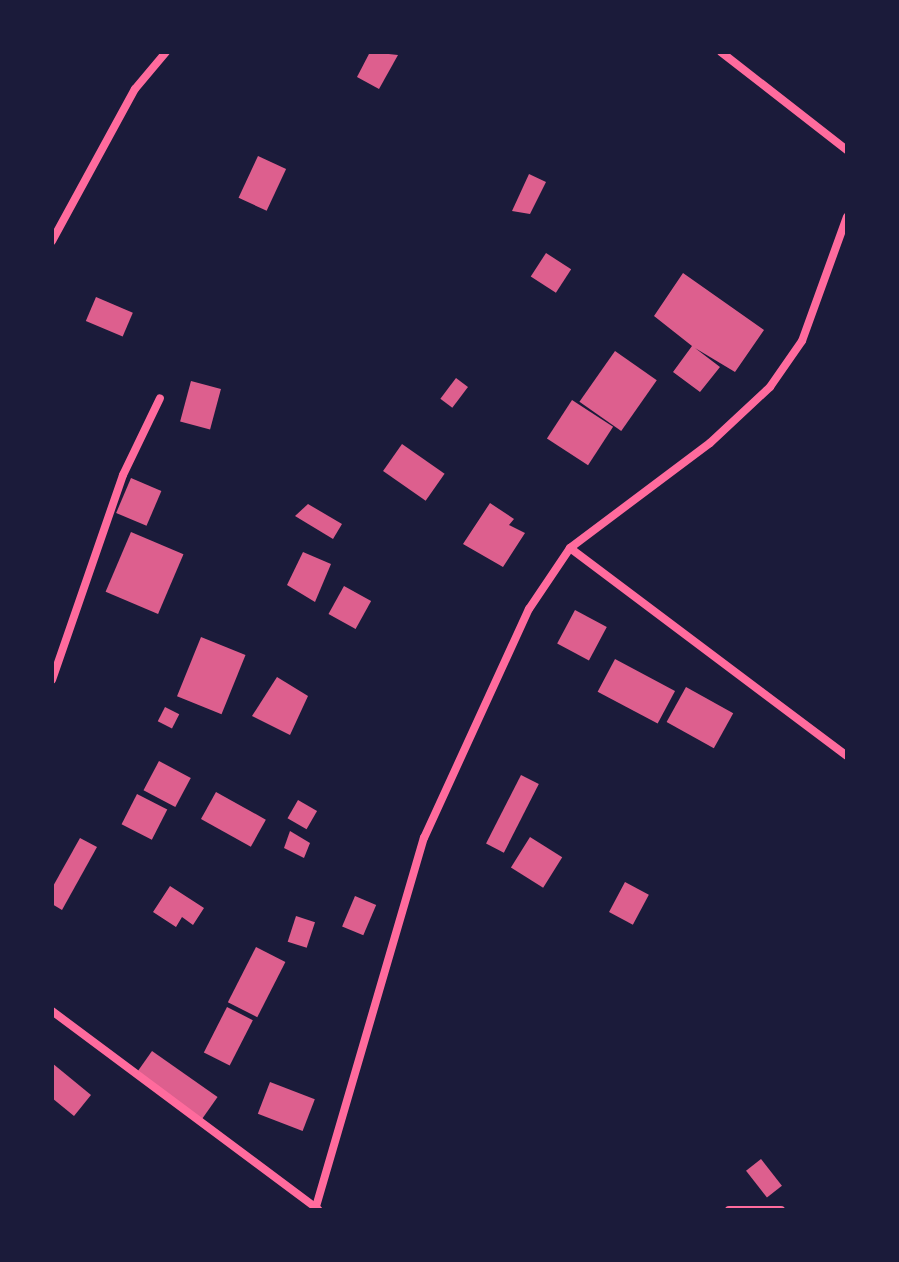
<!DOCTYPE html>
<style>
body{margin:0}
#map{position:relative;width:899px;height:1262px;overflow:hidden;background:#1b1b3a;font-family:"Exo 2",sans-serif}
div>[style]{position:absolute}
.building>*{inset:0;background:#dd5f8e;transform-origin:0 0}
.minor>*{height:8px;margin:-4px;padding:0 4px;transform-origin:4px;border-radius:4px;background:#ff6b9d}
span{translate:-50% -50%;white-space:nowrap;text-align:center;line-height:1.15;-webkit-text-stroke:7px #1b1b3a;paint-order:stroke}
.frame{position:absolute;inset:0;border:54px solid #1b1b3a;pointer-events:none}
</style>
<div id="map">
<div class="building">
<div style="clip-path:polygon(370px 52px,398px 55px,379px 89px,357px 77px)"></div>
<div style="left:258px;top:156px;width:31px;height:46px;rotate:25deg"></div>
<div style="clip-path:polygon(529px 174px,546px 182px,530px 214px,512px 211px)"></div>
<div style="left:546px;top:253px;width:30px;height:28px;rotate:33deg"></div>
<div style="clip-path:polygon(683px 273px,764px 330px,735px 372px,695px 348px,720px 367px,700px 392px,673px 372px,692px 346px,654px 316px)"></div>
<div style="left:96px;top:297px;width:40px;height:26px;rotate:23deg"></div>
<div style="left:615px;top:351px;width:51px;height:62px;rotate:35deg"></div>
<div style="left:456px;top:378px;width:15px;height:26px;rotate:37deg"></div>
<div style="left:191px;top:381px;width:31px;height:42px;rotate:15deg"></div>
<div style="left:572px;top:400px;width:49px;height:46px;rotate:33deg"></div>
<div style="left:402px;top:444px;width:52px;height:33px;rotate:35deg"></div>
<div style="left:131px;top:478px;width:33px;height:38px;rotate:23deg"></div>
<div style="clip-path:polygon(490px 503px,514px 519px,509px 525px,525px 533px,503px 567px,463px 544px)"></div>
<div style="clip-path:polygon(308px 504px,342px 524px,333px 539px,295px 516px)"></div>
<div style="left:131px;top:532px;width:57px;height:65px;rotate:23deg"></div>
<div style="clip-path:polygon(303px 552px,331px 564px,315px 602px,287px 585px)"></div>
<div style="left:344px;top:586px;width:31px;height:32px;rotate:29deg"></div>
<div style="left:575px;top:610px;width:36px;height:38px;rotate:28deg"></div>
<div style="left:201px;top:637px;width:48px;height:64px;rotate:22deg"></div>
<div style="left:615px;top:659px;width:68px;height:37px;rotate:28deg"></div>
<div style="clip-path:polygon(277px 677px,308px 696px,290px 735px,252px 716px)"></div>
<div style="left:686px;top:687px;width:54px;height:40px;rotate:29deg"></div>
<div style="left:165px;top:707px;width:16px;height:16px;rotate:27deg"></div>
<div style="left:159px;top:761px;width:36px;height:33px;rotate:28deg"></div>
<div style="left:521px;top:775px;width:20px;height:77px;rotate:27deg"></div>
<div style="left:216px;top:792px;width:57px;height:31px;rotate:29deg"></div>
<div style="left:137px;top:794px;width:34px;height:34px;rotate:27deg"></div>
<div style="left:298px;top:800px;width:22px;height:21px;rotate:30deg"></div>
<div style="clip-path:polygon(290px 831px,310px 843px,304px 858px,284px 848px)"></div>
<div style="left:530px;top:837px;width:38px;height:36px;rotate:32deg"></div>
<div style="clip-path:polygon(80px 838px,97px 847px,62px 910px,52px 904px,52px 888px)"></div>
<div style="left:625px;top:882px;width:27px;height:34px;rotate:28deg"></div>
<div style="clip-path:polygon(170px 886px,204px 908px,193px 925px,182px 917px,176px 927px,153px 912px)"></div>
<div style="left:355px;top:896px;width:23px;height:33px;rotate:23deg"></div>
<div style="left:296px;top:916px;width:20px;height:27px;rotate:18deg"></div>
<div style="left:256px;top:947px;width:33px;height:62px;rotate:27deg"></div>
<div style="left:227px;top:1007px;width:29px;height:51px;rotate:27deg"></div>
<div style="left:152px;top:1051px;width:80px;height:27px;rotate:35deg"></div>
<div style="clip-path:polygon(52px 1063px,91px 1095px,74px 1116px,52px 1098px)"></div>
<div style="left:270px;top:1082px;width:48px;height:34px;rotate:21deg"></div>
<div style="left:761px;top:1159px;width:34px;height:19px;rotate:52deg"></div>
</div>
<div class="minor">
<div style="left:721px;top:52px;width:160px;rotate:37.9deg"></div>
<div style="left:52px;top:241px;width:173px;rotate:-61.4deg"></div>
<div style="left:135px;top:89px;width:48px;rotate:-50deg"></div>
<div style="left:570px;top:548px;width:346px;rotate:36.9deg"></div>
<div style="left:52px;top:680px;width:217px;rotate:-70.9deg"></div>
<div style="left:123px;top:475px;width:85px;rotate:-64.3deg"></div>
<div style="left:52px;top:1011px;width:332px;rotate:36.7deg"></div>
<div style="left:315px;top:1210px;width:388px;rotate:-73.7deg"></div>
<div style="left:424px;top:838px;width:252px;rotate:-65.4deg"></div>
<div style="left:529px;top:609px;width:73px;rotate:-56.1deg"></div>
<div style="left:570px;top:548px;width:175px;rotate:-36.9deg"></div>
<div style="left:710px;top:443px;width:82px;rotate:-43deg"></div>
<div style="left:770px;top:387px;width:56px;rotate:-55.2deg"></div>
<div style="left:802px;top:341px;width:132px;rotate:-70.1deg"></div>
<div style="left:729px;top:1210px;width:52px"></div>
</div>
<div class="frame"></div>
</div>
